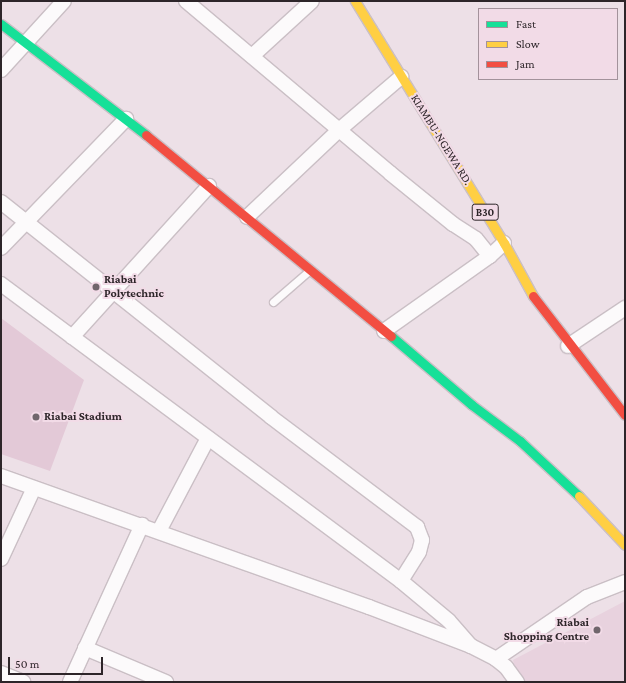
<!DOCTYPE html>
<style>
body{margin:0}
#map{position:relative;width:626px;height:683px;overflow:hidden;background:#ede0e7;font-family:"Crimson Pro",serif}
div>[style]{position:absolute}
.built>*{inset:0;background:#e8d2de}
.green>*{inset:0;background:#e3c9d7}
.roads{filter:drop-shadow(1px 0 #cabfc5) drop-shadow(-1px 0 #cabfc5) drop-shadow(0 1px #cabfc5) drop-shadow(0 -1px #cabfc5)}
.lane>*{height:7px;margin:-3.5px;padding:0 3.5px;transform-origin:3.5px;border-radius:3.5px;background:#fcfafb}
.street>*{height:14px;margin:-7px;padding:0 7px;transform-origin:7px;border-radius:7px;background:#fcfafb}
.fast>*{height:9px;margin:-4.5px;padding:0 4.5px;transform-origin:4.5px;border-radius:4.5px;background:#16e098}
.slow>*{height:9px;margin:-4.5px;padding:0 4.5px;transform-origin:4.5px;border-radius:4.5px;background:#ffcf43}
.jam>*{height:9px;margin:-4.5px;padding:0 4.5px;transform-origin:4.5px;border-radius:4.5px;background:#f24e42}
.dots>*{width:11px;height:11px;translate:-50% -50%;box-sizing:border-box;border:2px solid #f2dbe7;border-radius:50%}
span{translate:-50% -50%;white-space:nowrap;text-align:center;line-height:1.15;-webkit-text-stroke:4px #f2dbe7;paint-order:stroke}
.shield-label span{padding:1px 3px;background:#f2dbe7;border:1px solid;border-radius:3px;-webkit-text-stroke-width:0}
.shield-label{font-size:11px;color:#2d2529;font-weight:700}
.street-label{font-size:12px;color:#2d2529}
.poi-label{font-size:12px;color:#2d2529;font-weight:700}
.left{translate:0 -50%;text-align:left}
.right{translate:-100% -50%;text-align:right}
.frame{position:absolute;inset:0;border:2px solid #2d2529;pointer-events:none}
.legend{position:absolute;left:478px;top:8px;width:140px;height:72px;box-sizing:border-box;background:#f2dbe7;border:1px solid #a3929b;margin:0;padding:5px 7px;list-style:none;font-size:12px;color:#2d2529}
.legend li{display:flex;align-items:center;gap:8px;height:20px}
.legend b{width:20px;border:1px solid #a3929b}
.scale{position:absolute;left:8px;top:657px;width:95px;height:18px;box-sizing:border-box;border:2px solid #2d2529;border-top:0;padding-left:5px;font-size:12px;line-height:14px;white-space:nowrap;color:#2d2529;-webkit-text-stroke:3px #f2dbe7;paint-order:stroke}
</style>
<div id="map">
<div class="built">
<div style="clip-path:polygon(625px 601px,625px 682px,518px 682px,513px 660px)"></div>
</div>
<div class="green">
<div style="clip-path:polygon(1px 318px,84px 380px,50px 471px,1px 454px)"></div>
</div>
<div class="roads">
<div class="lane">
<div style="left:273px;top:302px;width:49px;rotate:-40.9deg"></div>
</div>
<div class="street">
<div style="left:186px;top:1px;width:267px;rotate:40.1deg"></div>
<div style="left:390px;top:173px;width:81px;rotate:39deg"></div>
<div style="left:453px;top:224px;width:27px;rotate:33deg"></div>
<div style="left:476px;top:239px;width:22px;rotate:51deg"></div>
<div style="left:490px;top:256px;width:19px;rotate:-43deg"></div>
<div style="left:252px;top:56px;width:81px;rotate:-42.5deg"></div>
<div style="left:1px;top:70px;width:93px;rotate:-47.6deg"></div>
<div style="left:1px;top:202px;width:345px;rotate:38.5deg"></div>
<div style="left:271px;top:417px;width:183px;rotate:37deg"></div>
<div style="left:417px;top:527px;width:14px;rotate:69deg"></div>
<div style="left:422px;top:540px;width:12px;rotate:104deg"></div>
<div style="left:419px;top:552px;width:34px;rotate:122deg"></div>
<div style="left:401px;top:581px;width:62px;rotate:39.8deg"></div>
<div style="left:449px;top:621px;width:33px;rotate:49deg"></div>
<div style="left:247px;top:217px;width:127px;rotate:-43.4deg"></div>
<div style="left:339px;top:130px;width:82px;rotate:-40.5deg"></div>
<div style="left:1px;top:248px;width:180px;rotate:-45.9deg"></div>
<div style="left:1px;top:284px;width:498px;rotate:36.6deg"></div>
<div style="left:384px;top:331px;width:130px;rotate:-35.3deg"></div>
<div style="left:72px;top:337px;width:204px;rotate:-47.8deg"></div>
<div style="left:568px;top:346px;width:69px;rotate:-33.7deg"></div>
<div style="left:1px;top:476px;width:391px;rotate:19.6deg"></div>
<div style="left:369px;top:607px;width:109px;rotate:20.9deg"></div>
<div style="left:471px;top:646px;width:28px;rotate:27deg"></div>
<div style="left:496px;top:659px;width:13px;rotate:39deg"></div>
<div style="left:506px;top:667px;width:19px;rotate:54deg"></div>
<div style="left:159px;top:531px;width:105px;rotate:-62.2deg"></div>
<div style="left:1px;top:559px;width:78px;rotate:-65.1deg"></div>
<div style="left:85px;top:648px;width:88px;rotate:22.8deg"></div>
<div style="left:496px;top:659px;width:110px;rotate:-34.3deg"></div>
<div style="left:587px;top:597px;width:41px;rotate:-21.5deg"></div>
<div style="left:1px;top:673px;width:24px;rotate:22deg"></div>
<div style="left:70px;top:682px;width:173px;rotate:-65.4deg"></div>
</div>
<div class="fast">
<div style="left:1px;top:24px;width:183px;rotate:37.4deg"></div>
<div style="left:391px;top:336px;width:106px;rotate:40.4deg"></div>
<div style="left:472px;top:405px;width:60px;rotate:36.9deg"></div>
<div style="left:520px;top:441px;width:81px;rotate:43deg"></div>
</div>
<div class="slow">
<div style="left:355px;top:1px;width:284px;rotate:58.4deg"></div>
<div style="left:504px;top:243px;width:60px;rotate:61.3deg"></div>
<div style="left:579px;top:496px;width:67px;rotate:46.8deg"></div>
</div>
<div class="jam">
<div style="left:146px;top:135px;width:317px;rotate:39.4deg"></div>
<div style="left:533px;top:296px;width:150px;rotate:52.3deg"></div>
</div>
</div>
<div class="dots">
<div style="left:96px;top:287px;background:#70666c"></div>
<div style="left:36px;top:417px;background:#70666c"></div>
<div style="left:597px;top:630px;background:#70666c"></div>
</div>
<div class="shield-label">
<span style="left:485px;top:212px">B30</span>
</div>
<div class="street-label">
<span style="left:441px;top:140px;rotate:58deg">KIAMBU-NGEWA RD.</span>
</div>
<div class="poi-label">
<span class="left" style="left:104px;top:287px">Riabai<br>Polytechnic</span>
<span class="left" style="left:44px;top:417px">Riabai Stadium</span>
<span class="right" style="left:589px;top:630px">Riabai<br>Shopping Centre</span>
</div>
<div class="frame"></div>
<ul class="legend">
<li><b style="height:5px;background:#16e098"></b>Fast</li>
<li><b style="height:5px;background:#ffcf43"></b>Slow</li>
<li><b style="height:5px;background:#f24e42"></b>Jam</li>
</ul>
<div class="scale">50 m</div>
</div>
